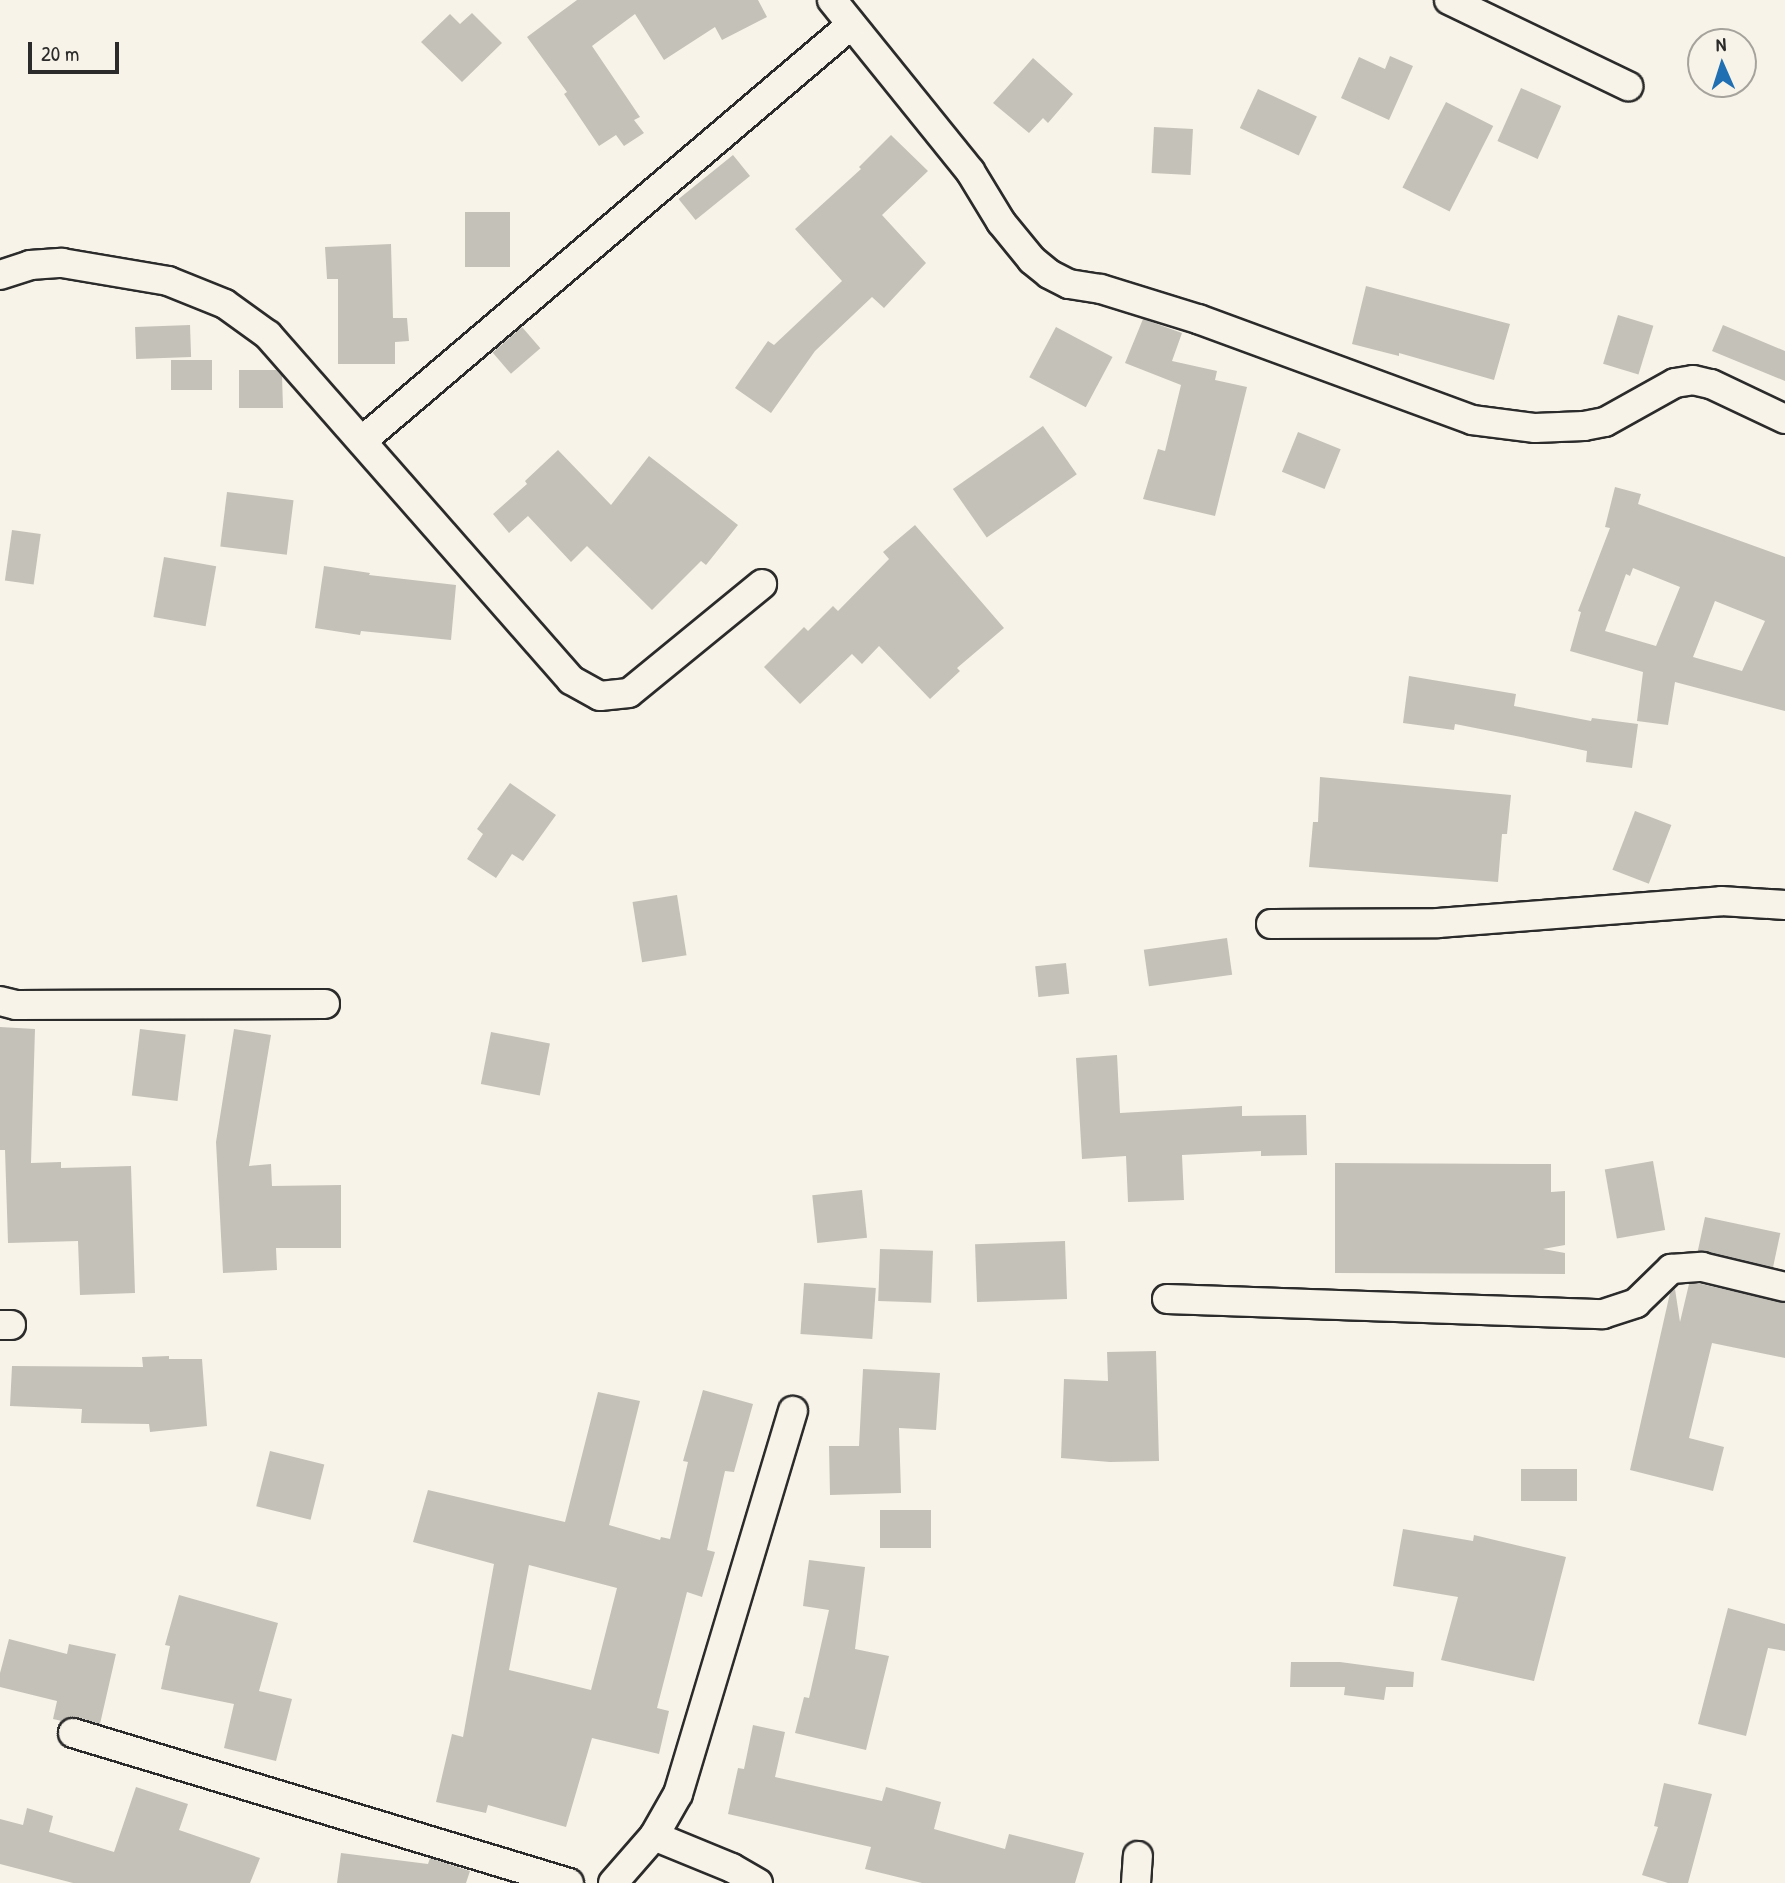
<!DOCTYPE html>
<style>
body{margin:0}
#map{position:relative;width:1785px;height:1883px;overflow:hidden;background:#f7f3e8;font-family:"Patrick Hand",sans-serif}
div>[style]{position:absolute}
.building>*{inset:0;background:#c4c1b9;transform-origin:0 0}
.roads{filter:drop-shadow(2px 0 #2b2b2b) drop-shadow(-2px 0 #2b2b2b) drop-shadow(0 2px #2b2b2b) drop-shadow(0 -2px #2b2b2b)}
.street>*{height:28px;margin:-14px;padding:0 14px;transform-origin:14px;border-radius:14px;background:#f7f3e8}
span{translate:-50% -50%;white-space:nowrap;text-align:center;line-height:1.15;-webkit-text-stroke:6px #f7f3e8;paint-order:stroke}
.north{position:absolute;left:1687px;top:28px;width:70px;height:70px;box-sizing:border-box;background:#f7f3e8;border:2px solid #a5a39c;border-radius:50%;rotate:357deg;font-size:19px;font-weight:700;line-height:28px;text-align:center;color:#2b2b2b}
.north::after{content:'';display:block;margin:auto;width:24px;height:32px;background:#1f6fb2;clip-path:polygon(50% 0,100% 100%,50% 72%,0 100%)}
.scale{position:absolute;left:28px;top:42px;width:91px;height:32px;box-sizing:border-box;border:4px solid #2b2b2b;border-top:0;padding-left:9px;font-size:21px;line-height:24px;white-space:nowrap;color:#2b2b2b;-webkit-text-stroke:5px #f7f3e8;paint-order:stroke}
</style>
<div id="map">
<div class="building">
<div style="clip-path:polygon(577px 0,758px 0,767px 17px,722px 40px,715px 27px,664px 60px,635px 14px,592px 46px,640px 117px,634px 120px,644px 133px,624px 146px,616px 135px,599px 146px,564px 94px,567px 92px,527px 37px)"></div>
<div style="clip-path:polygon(472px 13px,502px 43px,462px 82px,421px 42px,450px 14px,460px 24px)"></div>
<div style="clip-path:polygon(1390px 56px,1413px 66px,1389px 120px,1341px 98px,1359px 57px,1385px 69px)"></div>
<div style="clip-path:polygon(1033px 58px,1073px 94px,1048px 123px,1043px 118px,1029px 133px,993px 103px)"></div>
<div style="left:1521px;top:88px;width:44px;height:58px;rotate:24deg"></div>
<div style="left:1258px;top:89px;width:65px;height:43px;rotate:25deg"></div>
<div style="left:1446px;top:102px;width:53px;height:96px;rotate:27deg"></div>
<div style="left:1154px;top:127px;width:39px;height:46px;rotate:3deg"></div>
<div style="clip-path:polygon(891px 135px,928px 171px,882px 215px,926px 263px,884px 308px,872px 297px,815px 351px,771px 413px,735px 388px,768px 341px,774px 345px,842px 281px,795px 229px,861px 169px,859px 167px)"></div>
<div style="left:733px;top:155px;width:27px;height:70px;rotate:51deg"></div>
<div style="left:465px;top:212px;width:45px;height:55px"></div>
<div style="clip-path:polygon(391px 244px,393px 318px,407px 318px,409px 341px,395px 342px,395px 364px,338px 364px,338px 279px,327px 279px,325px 247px)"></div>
<div style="clip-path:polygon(1366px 286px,1510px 324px,1494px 380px,1399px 353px,1399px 356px,1352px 344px)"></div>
<div style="left:1618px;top:315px;width:37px;height:51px;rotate:17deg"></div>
<div style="clip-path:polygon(1143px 319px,1182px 333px,1172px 361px,1217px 371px,1215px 380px,1247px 387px,1215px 516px,1143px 499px,1158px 449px,1165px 451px,1181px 385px,1125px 363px)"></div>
<div style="left:190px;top:325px;width:32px;height:55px;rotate:88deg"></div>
<div style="clip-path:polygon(1723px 325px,1785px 351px,1785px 381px,1712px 351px)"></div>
<div style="left:522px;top:327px;width:28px;height:39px;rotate:49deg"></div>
<div style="left:1056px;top:327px;width:64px;height:57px;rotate:28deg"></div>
<div style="left:171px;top:360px;width:41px;height:30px"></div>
<div style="clip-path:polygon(239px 370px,276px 370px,282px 376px,283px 408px,239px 408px)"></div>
<div style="left:1043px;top:426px;width:59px;height:110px;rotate:55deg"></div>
<div style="left:1298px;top:432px;width:46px;height:43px;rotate:22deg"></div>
<div style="clip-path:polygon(558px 450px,611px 505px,649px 456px,738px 525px,706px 565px,701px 561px,652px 610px,587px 546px,571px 562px,528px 516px,509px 533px,493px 514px,527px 484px,525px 481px)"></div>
<div style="clip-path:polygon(evenodd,1615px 487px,1641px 494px,1638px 504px,1785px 557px,1785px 711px,1675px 682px,1668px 725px,1637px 721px,1643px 672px,1570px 651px,1581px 612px,1578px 611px,1610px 528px,1605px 527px,1615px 487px,1633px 568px,1680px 587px,1656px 646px,1605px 631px,1626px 574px,1630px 576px,1633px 568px,1615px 487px,1715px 601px,1765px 621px,1742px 671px,1693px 657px,1715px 601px)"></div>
<div style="left:227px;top:492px;width:67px;height:55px;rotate:7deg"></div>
<div style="clip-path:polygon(915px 525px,1004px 628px,957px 668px,960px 671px,930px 699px,879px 646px,862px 664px,852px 654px,800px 704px,764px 667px,804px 627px,808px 631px,833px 606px,838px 611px,889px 559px,883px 552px)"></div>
<div style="left:12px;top:530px;width:29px;height:51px;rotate:8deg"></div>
<div style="left:164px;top:557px;width:53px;height:61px;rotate:10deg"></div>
<div style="clip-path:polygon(324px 566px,370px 573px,369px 575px,456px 585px,451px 640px,361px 631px,360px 635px,315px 628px)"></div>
<div style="clip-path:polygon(1409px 676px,1516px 694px,1514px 706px,1591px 721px,1592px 718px,1638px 724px,1632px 768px,1586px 762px,1587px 751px,1516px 736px,1455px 724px,1454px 730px,1403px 723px)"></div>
<div style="clip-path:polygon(1320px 777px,1511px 795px,1507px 834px,1502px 834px,1498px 882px,1309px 867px,1313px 822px,1318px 822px)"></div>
<div style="clip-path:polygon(510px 783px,556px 815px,523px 861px,512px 854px,496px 878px,467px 859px,483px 834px,477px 829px)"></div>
<div style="left:1635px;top:811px;width:39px;height:63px;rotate:21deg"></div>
<div style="left:677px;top:895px;width:61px;height:45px;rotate:81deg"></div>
<div style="left:1227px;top:938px;width:37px;height:84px;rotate:82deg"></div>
<div style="left:1066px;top:963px;width:31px;height:31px;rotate:84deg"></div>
<div style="clip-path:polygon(0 1027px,35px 1029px,31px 1163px,61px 1162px,61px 1168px,131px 1166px,135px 1293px,80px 1295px,78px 1241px,8px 1243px,5px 1150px,0 1150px)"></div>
<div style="left:140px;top:1029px;width:46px;height:67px;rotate:7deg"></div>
<div style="clip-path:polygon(234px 1029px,271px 1035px,249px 1166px,271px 1164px,272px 1186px,341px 1185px,341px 1248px,276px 1248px,277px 1270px,223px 1273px,216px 1142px)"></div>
<div style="left:491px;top:1032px;width:60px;height:53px;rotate:11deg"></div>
<div style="clip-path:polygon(1117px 1055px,1120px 1113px,1242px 1106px,1242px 1116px,1306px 1115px,1307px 1155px,1261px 1156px,1261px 1151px,1182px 1155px,1184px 1200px,1128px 1202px,1126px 1156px,1082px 1159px,1076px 1058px)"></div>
<div style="left:1653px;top:1161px;width:70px;height:49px;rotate:80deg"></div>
<div style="clip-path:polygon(1335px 1163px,1551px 1164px,1551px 1192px,1565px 1191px,1565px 1245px,1543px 1249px,1565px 1253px,1565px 1274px,1335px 1273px)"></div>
<div style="left:862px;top:1190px;width:48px;height:50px;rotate:84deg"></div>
<div style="left:1705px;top:1217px;width:77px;height:35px;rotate:12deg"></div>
<div style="left:1065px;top:1241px;width:58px;height:90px;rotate:88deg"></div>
<div style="left:880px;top:1249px;width:53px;height:52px;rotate:2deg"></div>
<div style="left:804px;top:1283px;width:72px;height:51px;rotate:4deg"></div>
<div style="clip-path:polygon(1689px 1284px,1701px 1284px,1785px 1303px,1785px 1358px,1712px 1343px,1689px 1438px,1724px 1447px,1713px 1491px,1630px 1470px,1670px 1293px,1675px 1289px,1680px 1322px)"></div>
<div style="clip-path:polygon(1156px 1351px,1159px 1461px,1110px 1462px,1061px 1458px,1064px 1379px,1108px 1381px,1107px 1352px)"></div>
<div style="clip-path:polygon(169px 1356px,169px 1359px,202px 1359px,207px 1426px,150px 1432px,149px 1424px,81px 1423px,82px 1409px,10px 1406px,12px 1366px,143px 1367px,142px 1357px)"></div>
<div style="clip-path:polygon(863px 1369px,940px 1373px,936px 1430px,899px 1428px,901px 1493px,830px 1495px,829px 1446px,859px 1446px)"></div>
<div style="clip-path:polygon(evenodd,703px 1390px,753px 1404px,734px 1472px,725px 1471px,707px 1550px,715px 1552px,702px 1597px,687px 1592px,657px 1708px,669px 1711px,659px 1754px,592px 1738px,566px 1827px,488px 1805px,486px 1813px,436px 1802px,452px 1734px,463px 1737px,494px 1564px,413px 1542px,428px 1490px,565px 1522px,598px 1392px,640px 1401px,609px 1525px,660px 1540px,661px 1537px,670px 1539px,688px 1462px,683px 1461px,703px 1390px,529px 1565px,617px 1588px,591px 1690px,509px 1670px,529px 1565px)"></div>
<div style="left:270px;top:1451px;width:56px;height:57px;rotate:14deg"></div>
<div style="left:1521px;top:1469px;width:56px;height:32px"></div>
<div style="left:880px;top:1510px;width:51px;height:38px"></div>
<div style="clip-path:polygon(1403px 1529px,1473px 1541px,1474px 1535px,1566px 1557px,1534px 1681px,1441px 1660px,1458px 1597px,1393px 1586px)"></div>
<div style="clip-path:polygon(809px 1560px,865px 1567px,855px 1649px,889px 1656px,866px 1750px,795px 1733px,804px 1697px,809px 1698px,829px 1610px,803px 1606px)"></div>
<div style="clip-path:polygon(179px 1595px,278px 1623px,259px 1691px,292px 1699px,276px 1761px,224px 1748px,234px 1704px,161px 1689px,170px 1646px,165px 1645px)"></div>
<div style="clip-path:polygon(1728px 1608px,1785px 1624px,1785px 1651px,1768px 1648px,1746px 1736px,1698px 1724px)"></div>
<div style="clip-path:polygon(9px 1639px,67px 1654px,69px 1644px,116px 1654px,100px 1724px,77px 1717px,62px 1721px,53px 1719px,57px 1701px,0 1687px,0 1673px)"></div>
<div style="clip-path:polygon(1291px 1662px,1340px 1662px,1414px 1672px,1413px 1687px,1386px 1687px,1384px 1700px,1344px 1695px,1345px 1687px,1290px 1687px)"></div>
<div style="clip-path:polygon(753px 1725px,785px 1732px,775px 1777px,882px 1801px,886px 1787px,941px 1802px,934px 1829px,1005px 1849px,1009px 1834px,1084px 1853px,1075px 1883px,922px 1883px,865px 1869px,871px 1847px,728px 1814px,738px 1768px,744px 1769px)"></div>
<div style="clip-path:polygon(1664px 1783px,1712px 1794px,1688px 1883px,1668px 1883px,1642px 1875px,1658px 1827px,1654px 1826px)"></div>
<div style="clip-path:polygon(136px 1787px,188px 1804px,179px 1830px,260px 1858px,250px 1883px,73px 1883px,0 1864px,0 1819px,23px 1825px,27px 1808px,53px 1816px,49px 1832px,114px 1852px)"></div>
<div style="clip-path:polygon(341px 1853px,428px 1864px,430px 1858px,470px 1871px,466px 1883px,337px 1883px)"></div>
</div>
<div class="roads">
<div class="street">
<div style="left:832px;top:0;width:220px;rotate:51.1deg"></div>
<div style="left:970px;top:171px;width:60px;rotate:58.7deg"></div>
<div style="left:1001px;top:222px;width:49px;rotate:50.8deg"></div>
<div style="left:1032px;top:260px;width:22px;rotate:39deg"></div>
<div style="left:1049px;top:274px;width:22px;rotate:27deg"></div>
<div style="left:1069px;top:284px;width:32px;rotate:9deg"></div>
<div style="left:1101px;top:289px;width:102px;rotate:17.2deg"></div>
<div style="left:1198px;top:319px;width:292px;rotate:20.2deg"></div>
<div style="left:1472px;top:420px;width:64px;rotate:7.2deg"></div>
<div style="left:1535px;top:428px;width:49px;rotate:-2.3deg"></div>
<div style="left:1584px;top:426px;width:21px;rotate:-11deg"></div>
<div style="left:1605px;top:422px;width:80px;rotate:-29.1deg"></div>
<div style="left:1675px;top:383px;width:18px;rotate:-9deg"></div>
<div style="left:1693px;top:380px;width:18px;rotate:13deg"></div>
<div style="left:1711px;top:384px;width:82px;rotate:25.3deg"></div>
<div style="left:1449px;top:0;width:199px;rotate:25.7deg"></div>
<div style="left:0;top:275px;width:32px;rotate:-18deg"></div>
<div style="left:30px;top:265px;width:32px;rotate:-4deg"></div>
<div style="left:62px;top:263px;width:108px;rotate:9.6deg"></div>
<div style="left:168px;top:281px;width:61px;rotate:22deg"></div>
<div style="left:225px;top:304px;width:53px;rotate:35.8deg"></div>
<div style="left:268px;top:335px;width:459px;rotate:48.7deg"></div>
<div style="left:571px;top:680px;width:33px;rotate:29deg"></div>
<div style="left:600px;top:696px;width:29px;rotate:-6deg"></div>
<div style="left:629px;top:693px;width:172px;rotate:-39.3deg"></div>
<div style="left:363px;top:440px;width:641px;rotate:-40.38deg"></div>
<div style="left:1271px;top:924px;width:167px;rotate:-0.3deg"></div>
<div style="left:1438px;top:923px;width:284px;rotate:-4.4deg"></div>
<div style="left:1721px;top:901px;width:64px;rotate:3.6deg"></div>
<div style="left:0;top:1001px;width:16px;rotate:14deg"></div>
<div style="left:16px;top:1005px;width:309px;rotate:-0.2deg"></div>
<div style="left:1167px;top:1299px;width:436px;rotate:2deg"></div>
<div style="left:1603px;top:1314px;width:35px;rotate:-18deg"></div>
<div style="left:1636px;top:1303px;width:49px;rotate:-44.2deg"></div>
<div style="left:1671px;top:1269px;width:31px;rotate:-4deg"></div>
<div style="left:1702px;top:1267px;width:85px;rotate:13.5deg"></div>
<div style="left:0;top:1325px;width:11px"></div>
<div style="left:73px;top:1733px;width:518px;rotate:16.83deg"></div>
<div style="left:654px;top:1836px;width:84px;rotate:22.3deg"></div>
<div style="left:732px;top:1868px;width:30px;rotate:30deg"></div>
<div style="left:613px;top:1883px;width:62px;rotate:-48.9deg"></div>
<div style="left:654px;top:1836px;width:48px;rotate:-60.3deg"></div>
<div style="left:678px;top:1794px;width:400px;rotate:-73.3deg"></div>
<div style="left:1136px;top:1883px;width:27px;rotate:-86deg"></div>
</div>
</div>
<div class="north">N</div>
<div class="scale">20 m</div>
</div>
